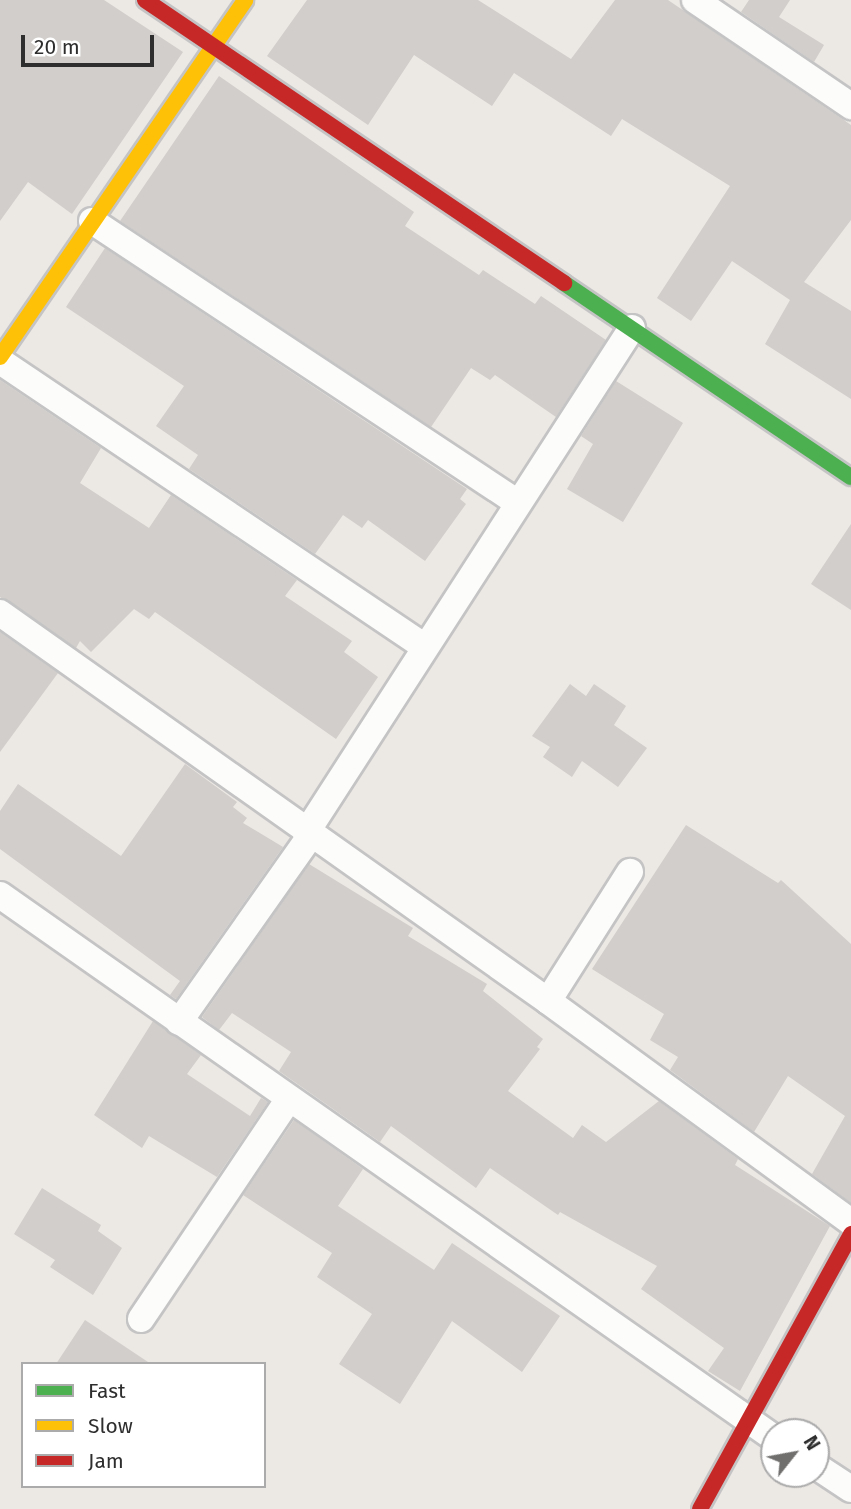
<!DOCTYPE html>
<style>
body{margin:0}
#map{position:relative;width:851px;height:1509px;overflow:hidden;background:#ece8e4;font-family:"Fira Sans",sans-serif}
div>[style]{position:absolute}
.building>*{inset:0;background:#d1cecb}
.roads{filter:drop-shadow(2px 0 #c5c4c5) drop-shadow(-2px 0 #c5c4c5) drop-shadow(0 2px #c5c4c5) drop-shadow(0 -2px #c5c4c5)}
.lane>*{height:26px;margin:-13px;padding:0 13px;transform-origin:13px;border-radius:13px;background:#fcfcfb}
.fast>*{height:16px;margin:-8px;padding:0 8px;transform-origin:8px;border-radius:8px;background:#4caf50}
.slow>*{height:16px;margin:-8px;padding:0 8px;transform-origin:8px;border-radius:8px;background:#ffc107}
.jam>*{height:16px;margin:-8px;padding:0 8px;transform-origin:8px;border-radius:8px;background:#c62828}
span{translate:-50% -50%;white-space:nowrap;text-align:center;line-height:1.15;-webkit-text-stroke:7px #fff;paint-order:stroke}
.legend{position:absolute;left:21px;top:1362px;width:245px;height:126px;box-sizing:border-box;background:#fff;border:2px solid #ababab;margin:0;padding:9px 12px;list-style:none;font-size:21px;color:#2e2e2e}
.legend li{display:flex;align-items:center;gap:14px;height:35px}
.legend b{width:35px;border:2px solid #ababab}
.north{position:absolute;left:760px;top:1418px;width:70px;height:70px;box-sizing:border-box;background:#fff;border:2px solid #ababab;border-radius:50%;rotate:59deg;font-size:19px;font-weight:700;line-height:28px;text-align:center;color:#2e2e2e}
.north::after{content:'';display:block;margin:auto;width:24px;height:32px;background:#706f6e;clip-path:polygon(50% 0,100% 100%,50% 72%,0 100%)}
.scale{position:absolute;left:21px;top:35px;width:133px;height:32px;box-sizing:border-box;border:4px solid #2e2e2e;border-top:0;padding-left:9px;font-size:21px;line-height:24px;white-space:nowrap;color:#2e2e2e;-webkit-text-stroke:5px #fff;paint-order:stroke}
</style>
<div id="map">
<div class="building">
<div style="clip-path:polygon(0 0,104px 0,183px 52px,72px 214px,28px 182px,0 221px)"></div>
<div style="clip-path:polygon(307px 0,478px 0,571px 59px,615px 0,668px 0,851px 125px,851px 220px,804px 282px,851px 311px,851px 399px,765px 344px,790px 300px,732px 261px,691px 321px,657px 298px,730px 186px,622px 119px,611px 136px,514px 73px,492px 106px,414px 55px,368px 125px,267px 56px)"></div>
<div style="clip-path:polygon(749px 0,790px 0,779px 17px,824px 45px,814px 62px,741px 12px)"></div>
<div style="clip-path:polygon(219px 76px,414px 212px,405px 226px,479px 275px,483px 270px,535px 304px,541px 296px,606px 340px,556px 417px,495px 375px,490px 380px,471px 368px,431px 427px,120px 221px)"></div>
<div style="clip-path:polygon(105px 248px,467px 489px,460px 499px,466px 504px,425px 561px,368px 520px,362px 528px,343px 515px,315px 554px,189px 469px,198px 455px,156px 426px,184px 386px,66px 307px)"></div>
<div style="clip-path:polygon(0 380px,101px 448px,80px 483px,149px 528px,171px 495px,297px 580px,285px 596px,352px 641px,344px 652px,378px 677px,336px 739px,155px 612px,149px 619px,134px 609px,91px 652px,80px 641px,76px 648px,0 597px)"></div>
<div style="clip-path:polygon(616px 381px,683px 423px,623px 522px,567px 489px,593px 444px,581px 436px)"></div>
<div style="clip-path:polygon(851px 524px,851px 610px,811px 584px)"></div>
<div style="clip-path:polygon(0 632px,58px 673px,0 752px)"></div>
<div style="clip-path:polygon(570px 684px,586px 696px,594px 684px,626px 706px,614px 725px,647px 748px,618px 787px,582px 761px,572px 777px,543px 757px,550px 747px,532px 736px)"></div>
<div style="clip-path:polygon(185px 764px,237px 802px,233px 807px,247px 818px,243px 823px,283px 847px,176px 999px,170px 995px,180px 981px,0 849px,0 811px,18px 784px,121px 856px)"></div>
<div style="clip-path:polygon(686px 825px,778px 883px,781px 880px,851px 944px,851px 1203px,812px 1174px,845px 1116px,788px 1076px,754px 1132px,670px 1070px,678px 1057px,650px 1040px,664px 1014px,592px 969px)"></div>
<div style="clip-path:polygon(309px 864px,413px 928px,408px 936px,487px 984px,483px 991px,543px 1039px,537px 1047px,540px 1049px,508px 1091px,573px 1138px,582px 1125px,606px 1142px,659px 1101px,738px 1159px,735px 1165px,830px 1226px,740px 1391px,708px 1371px,724px 1348px,641px 1289px,657px 1266px,560px 1212px,558px 1215px,490px 1168px,476px 1188px,391px 1126px,380px 1142px,279px 1071px,291px 1052px,232px 1013px,219px 1030px,202px 1017px)"></div>
<div style="clip-path:polygon(153px 1021px,201px 1055px,187px 1074px,250px 1116px,261px 1098px,268px 1102px,217px 1177px,149px 1136px,142px 1148px,94px 1115px)"></div>
<div style="clip-path:polygon(294px 1120px,363px 1169px,338px 1206px,434px 1270px,452px 1243px,560px 1316px,522px 1372px,452px 1321px,400px 1404px,339px 1364px,372px 1314px,317px 1277px,332px 1253px,243px 1195px)"></div>
<div style="clip-path:polygon(42px 1188px,101px 1225px,98px 1231px,122px 1248px,93px 1295px,50px 1267px,55px 1260px,14px 1234px)"></div>
<div style="clip-path:polygon(85px 1320px,151px 1364px,56px 1364px)"></div>
</div>
<div class="roads">
<div class="lane">
<div style="left:695px;top:0;width:189px;rotate:34.2deg"></div>
<div style="left:92px;top:221px;width:511px;rotate:33.5deg"></div>
<div style="left:0;top:361px;width:512px;rotate:33.94deg"></div>
<div style="left:0;top:613px;width:671px;rotate:35.3deg"></div>
<div style="left:548px;top:1001px;width:375px;rotate:36.1deg"></div>
<div style="left:306px;top:833px;width:601px;rotate:-57.16deg"></div>
<div style="left:0;top:895px;width:945px;rotate:35.05deg"></div>
<div style="left:548px;top:1001px;width:153px;rotate:-57.6deg"></div>
<div style="left:179px;top:1022px;width:228px;rotate:-54.8deg"></div>
<div style="left:141px;top:1319px;width:265px;rotate:-56.1deg"></div>
<div style="left:816px;top:1466px;width:42px;rotate:33.3deg"></div>
</div>
<div class="fast">
<div style="left:564px;top:283px;width:346px;rotate:34.1deg"></div>
</div>
<div class="slow">
<div style="left:0;top:357px;width:433px;rotate:-55.5deg"></div>
</div>
<div class="jam">
<div style="left:145px;top:0;width:506px;rotate:34.04deg"></div>
<div style="left:700px;top:1509px;width:314px;rotate:-61.2deg"></div>
</div>
</div>
<ul class="legend">
<li><b style="height:9px;background:#4caf50"></b>Fast</li>
<li><b style="height:9px;background:#ffc107"></b>Slow</li>
<li><b style="height:9px;background:#c62828"></b>Jam</li>
</ul>
<div class="north">N</div>
<div class="scale">20 m</div>
</div>
